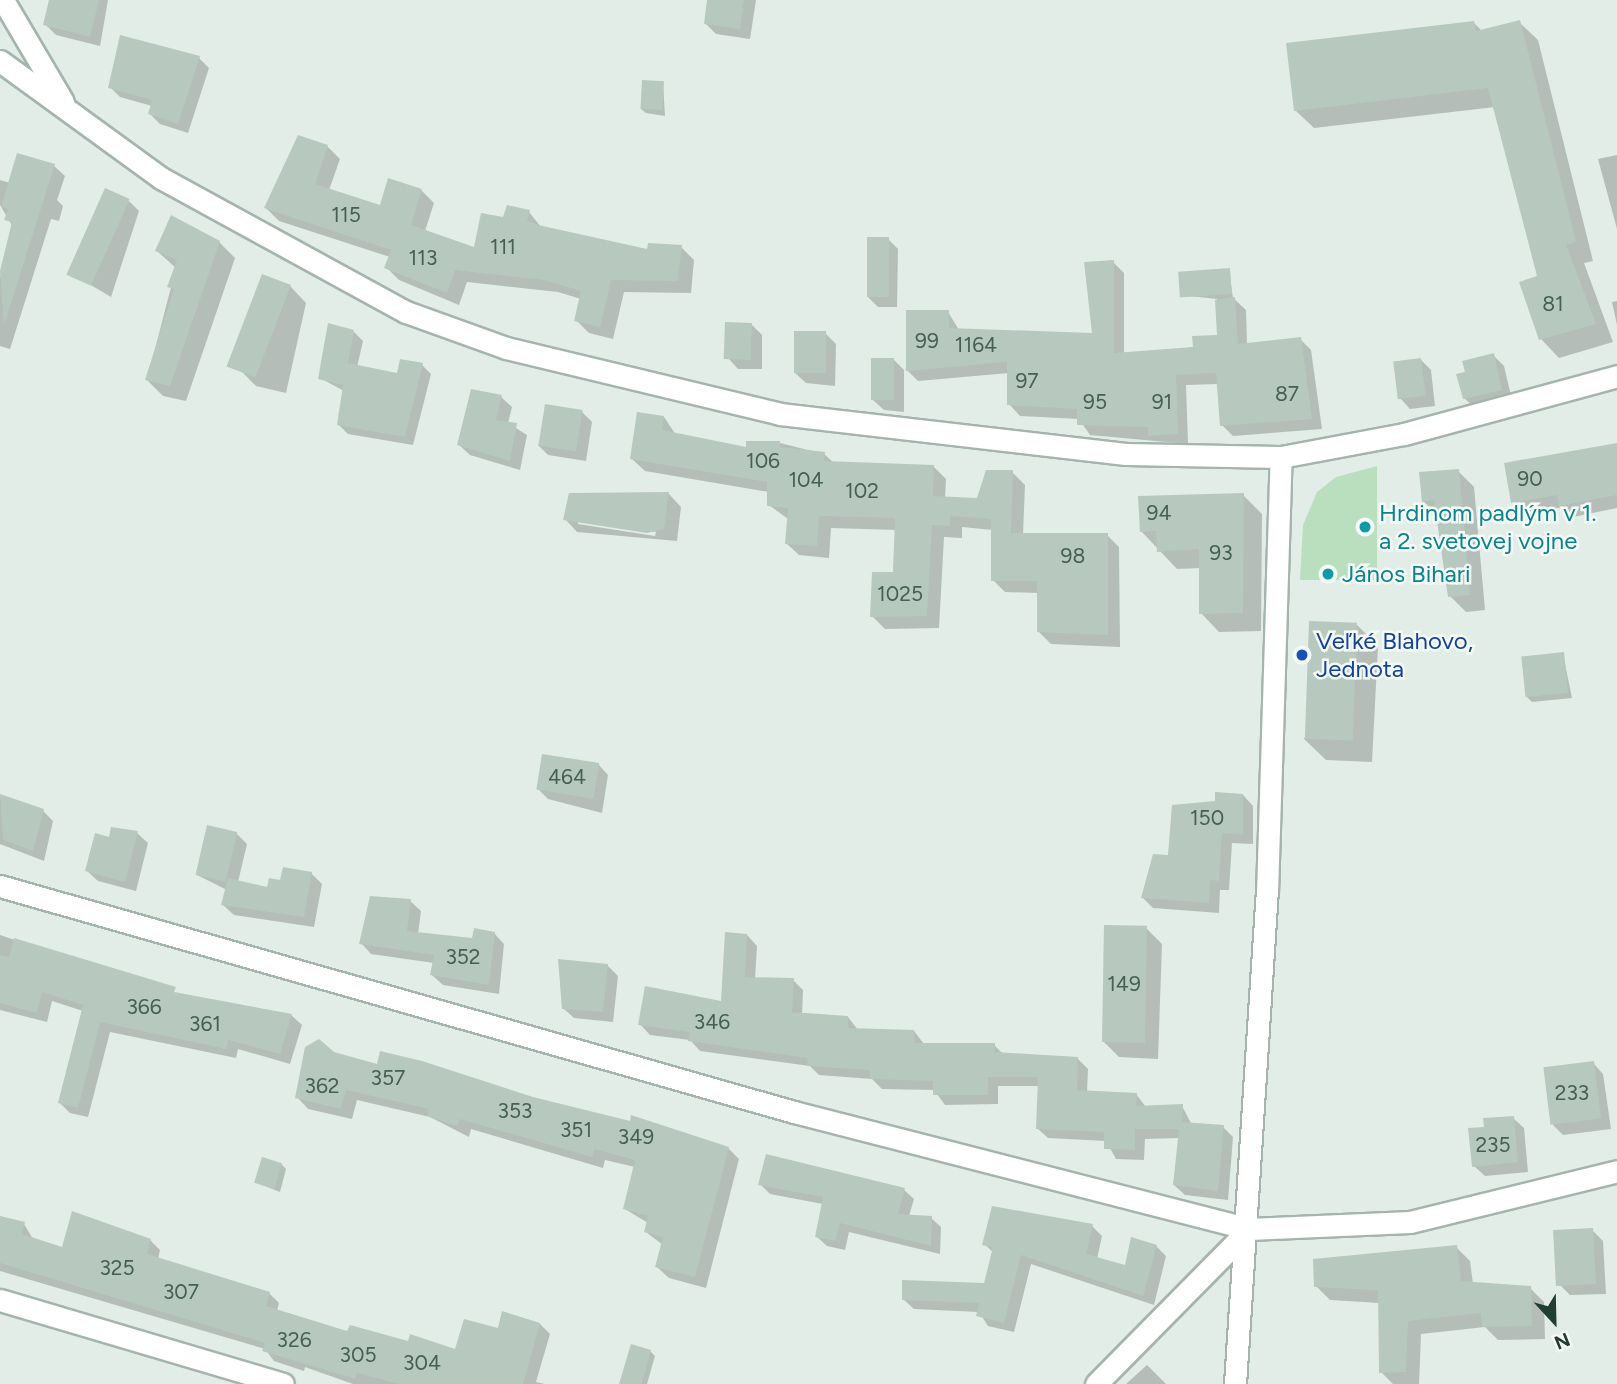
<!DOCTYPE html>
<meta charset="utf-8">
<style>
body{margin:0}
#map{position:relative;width:1617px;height:1384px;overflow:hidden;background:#e2ede7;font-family:Figtree,sans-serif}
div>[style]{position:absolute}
.green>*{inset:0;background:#badfbf}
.shadow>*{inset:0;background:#0003}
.building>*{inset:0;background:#b7c8bf;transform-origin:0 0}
.roads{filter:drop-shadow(2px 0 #a4b5ad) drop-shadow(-2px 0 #a4b5ad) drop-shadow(0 2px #a4b5ad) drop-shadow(0 -2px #a4b5ad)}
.minor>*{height:21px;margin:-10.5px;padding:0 10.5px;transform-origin:10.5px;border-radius:10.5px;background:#fff}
.dots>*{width:19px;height:19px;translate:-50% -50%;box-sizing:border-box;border:4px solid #f3f9f5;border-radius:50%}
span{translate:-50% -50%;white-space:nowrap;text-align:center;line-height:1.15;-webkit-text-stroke:5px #f3f9f5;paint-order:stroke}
.number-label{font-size:21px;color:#466056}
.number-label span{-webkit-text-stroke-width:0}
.culture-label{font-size:24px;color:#0d838f}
.left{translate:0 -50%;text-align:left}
.transit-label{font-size:24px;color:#164399}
.north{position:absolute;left:1519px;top:1286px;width:70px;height:70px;-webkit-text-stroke:5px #f3f9f5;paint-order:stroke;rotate:158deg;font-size:19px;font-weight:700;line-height:28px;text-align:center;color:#213e33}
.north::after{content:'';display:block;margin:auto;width:24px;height:32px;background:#213e33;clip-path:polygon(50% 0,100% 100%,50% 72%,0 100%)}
</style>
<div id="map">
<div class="green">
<div style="clip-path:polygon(1377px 466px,1377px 580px,1300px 580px,1303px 525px,1317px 492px,1336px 477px)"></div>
</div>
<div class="shadow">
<div style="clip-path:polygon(51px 0,108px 0,100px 46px,56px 35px,45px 24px)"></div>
<div style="clip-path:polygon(709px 0,756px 0,750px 39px,716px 34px,705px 23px)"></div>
<div style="clip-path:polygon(1519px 22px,1538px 40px,1593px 261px,1584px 263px,1613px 342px,1559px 358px,1541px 339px,1539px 278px,1495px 107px,1314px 128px,1295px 110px,1474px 23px,1482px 31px)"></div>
<div style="clip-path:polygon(199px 58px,209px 68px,188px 133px,160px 124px,150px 114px,152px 106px,120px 97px,110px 87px)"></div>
<div style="clip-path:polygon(663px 83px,665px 116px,646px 113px,641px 109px)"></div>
<div style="clip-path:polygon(299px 137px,328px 147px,340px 159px,329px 190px,381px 207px,421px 190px,434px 203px,425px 231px,475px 249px,505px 219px,529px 212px,541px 227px,649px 251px,681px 247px,694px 260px,691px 293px,624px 292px,613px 339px,589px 333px,576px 320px,581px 299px,558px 292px,467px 282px,459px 305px,399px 280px,386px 267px,390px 257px,279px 221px,266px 208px)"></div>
<div style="clip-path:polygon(1617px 155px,1617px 229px,1598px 159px)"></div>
<div style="clip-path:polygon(54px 166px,65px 176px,57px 200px,63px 206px,59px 221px,51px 219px,10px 349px,0 346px,0 278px,13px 227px,0 205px,0 180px,10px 183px)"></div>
<div style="clip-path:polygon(129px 201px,139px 211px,111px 297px,79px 278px)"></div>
<div style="clip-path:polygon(888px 239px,898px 249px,897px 307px,878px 307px,868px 297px)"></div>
<div style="clip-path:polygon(219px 242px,235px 258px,186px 401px,163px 396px,147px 380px,176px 268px,157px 251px)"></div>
<div style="clip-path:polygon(1113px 262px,1124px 273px,1124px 354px,1194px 349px,1219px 336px,1217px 299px,1181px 295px,1229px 270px,1233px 298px,1246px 310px,1247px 344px,1300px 339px,1311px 350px,1322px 429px,1233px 436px,1222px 425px,1218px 384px,1186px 385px,1188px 444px,1090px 435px,1079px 419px,1020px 416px,1009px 404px,1009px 373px,918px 381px,907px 370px,948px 312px,959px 330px,1094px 335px)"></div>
<div style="clip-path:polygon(290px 286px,306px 303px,286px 393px,256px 386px,240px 370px)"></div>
<div style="clip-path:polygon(1617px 301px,1617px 325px,1612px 302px)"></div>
<div style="clip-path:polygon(751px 324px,762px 335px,762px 369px,738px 369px,728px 358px)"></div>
<div style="clip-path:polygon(354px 332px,363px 341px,357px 367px,398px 375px,422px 365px,431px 374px,413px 445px,348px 434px,339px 425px,344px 391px,320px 378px)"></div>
<div style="clip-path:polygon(825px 333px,836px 344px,835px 386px,806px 383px,795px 373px)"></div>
<div style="clip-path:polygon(1493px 355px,1504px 366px,1512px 400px,1475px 408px,1464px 398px,1467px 373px)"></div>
<div style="clip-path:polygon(1420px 359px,1431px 370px,1435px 406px,1410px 409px,1400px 398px)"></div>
<div style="clip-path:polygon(894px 360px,904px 370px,904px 412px,884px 410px,873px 400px)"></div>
<div style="clip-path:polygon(501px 397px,512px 407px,508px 423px,527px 435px,520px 470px,470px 455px,459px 445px)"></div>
<div style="clip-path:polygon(582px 412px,592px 422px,586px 461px,548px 455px,538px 445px)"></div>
<div style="clip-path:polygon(664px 417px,676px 435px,747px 449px,780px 443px,824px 454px,834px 463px,933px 466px,946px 479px,945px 498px,978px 500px,1012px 472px,1025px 485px,1023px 534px,1107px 535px,1119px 547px,1120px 647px,1051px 644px,1039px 632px,1039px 593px,1005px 592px,993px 580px,993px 530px,962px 527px,962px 538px,944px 537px,939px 628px,885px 629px,872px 616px,895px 574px,897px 530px,831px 528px,829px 558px,799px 555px,786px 543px,788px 519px,769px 505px,769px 492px,645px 471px,632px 459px)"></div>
<div style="clip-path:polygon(1617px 444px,1617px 508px,1573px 517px,1563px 507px,1525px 514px,1513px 502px)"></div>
<div style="clip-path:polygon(1458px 471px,1474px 487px,1485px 610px,1466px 612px,1450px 596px,1438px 515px,1423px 501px)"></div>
<div style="clip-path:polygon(evenodd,669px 494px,681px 507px,677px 541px,577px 532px,565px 519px,669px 494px,578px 520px,656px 532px,655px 536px,578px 524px,578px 520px)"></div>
<div style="clip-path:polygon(1243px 495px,1262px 514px,1261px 631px,1219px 632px,1201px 613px,1201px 568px,1177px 569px,1142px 532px)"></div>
<div style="clip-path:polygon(1357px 625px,1378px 646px,1372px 762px,1326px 760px,1304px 739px)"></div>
<div style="clip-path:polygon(1563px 654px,1572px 698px,1532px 702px,1527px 697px)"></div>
<div style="clip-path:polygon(598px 764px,608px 775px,602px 813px,548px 799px,538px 789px)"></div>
<div style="clip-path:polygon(1243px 795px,1253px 806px,1253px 844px,1232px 843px,1229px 890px,1220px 890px,1219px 913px,1153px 908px,1143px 898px,1170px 857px)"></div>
<div style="clip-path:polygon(0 796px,43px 811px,53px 821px,44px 861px,0 844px)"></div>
<div style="clip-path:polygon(209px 827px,237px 834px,247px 844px,238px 882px,269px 889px,311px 873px,322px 884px,314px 927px,234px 915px,223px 905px,227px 890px,197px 875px)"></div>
<div style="clip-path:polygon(137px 833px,148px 843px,136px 891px,98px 881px,87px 871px,110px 839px)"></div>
<div style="clip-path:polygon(410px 901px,421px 911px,418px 934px,473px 940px,494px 933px,504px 944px,499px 994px,443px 985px,432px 975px,434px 963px,371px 954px,361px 943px)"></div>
<div style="clip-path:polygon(1146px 928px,1162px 944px,1158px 1059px,1119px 1057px,1103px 1041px)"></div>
<div style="clip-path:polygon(0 935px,181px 996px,291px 1015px,302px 1025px,290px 1064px,238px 1049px,236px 1058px,110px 1032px,88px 1117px,70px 1113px,60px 1103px,83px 1011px,52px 1001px,47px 1022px,0 1010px)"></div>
<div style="clip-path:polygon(747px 935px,757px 946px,755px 979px,793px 980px,803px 990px,802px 1015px,848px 1017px,858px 1030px,914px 1031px,924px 1044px,994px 1045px,1003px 1054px,1078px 1059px,1088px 1069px,1087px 1092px,1136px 1094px,1146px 1107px,1182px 1106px,1192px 1125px,1223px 1127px,1233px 1137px,1228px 1200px,1185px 1195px,1174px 1185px,1180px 1138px,1145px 1139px,1144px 1160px,1116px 1159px,1106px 1141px,1048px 1138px,1037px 1128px,1040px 1086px,998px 1086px,998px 1104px,945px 1105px,934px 1090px,882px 1089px,872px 1079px,819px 1075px,810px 1066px,700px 1051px,690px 1040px,650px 1035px,640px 1024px,722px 1003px)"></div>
<div style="clip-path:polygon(560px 961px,607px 965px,618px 976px,613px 1022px,574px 1018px,563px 1008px)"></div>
<div style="clip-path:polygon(334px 1054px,728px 1148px,739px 1159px,706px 1288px,669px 1278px,657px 1267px,663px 1245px,646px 1232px,648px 1223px,625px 1209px,635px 1167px,605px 1160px,603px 1168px,471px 1129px,469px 1137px,430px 1117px,357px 1100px,352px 1119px,308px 1109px,297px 1097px)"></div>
<div style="clip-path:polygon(1593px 1063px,1603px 1074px,1611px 1129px,1563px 1135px,1553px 1125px)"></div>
<div style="clip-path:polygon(1513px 1118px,1524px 1128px,1528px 1172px,1485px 1176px,1474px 1166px,1486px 1128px)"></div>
<div style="clip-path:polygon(281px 1164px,286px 1169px,280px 1192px,257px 1183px)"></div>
<div style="clip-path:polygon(760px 1184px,904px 1190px,914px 1199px,909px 1216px,931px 1218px,941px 1227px,940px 1254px,849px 1232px,845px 1250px,827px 1246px,817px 1237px,823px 1204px,770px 1194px)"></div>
<div style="clip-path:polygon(0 1217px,24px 1224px,33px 1239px,63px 1249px,150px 1240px,160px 1250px,158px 1259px,269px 1293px,279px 1303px,277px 1311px,348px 1334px,456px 1351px,499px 1331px,540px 1324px,550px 1334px,536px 1382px,545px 1384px,353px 1384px,305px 1367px,304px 1371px,274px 1361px,265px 1349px,0 1271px)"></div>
<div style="clip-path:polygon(1092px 1226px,1102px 1236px,1097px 1259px,1126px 1267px,1156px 1246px,1166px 1256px,1154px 1305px,1031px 1264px,1014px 1332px,988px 1326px,979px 1312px,914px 1309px,903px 1299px,986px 1285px,994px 1253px,984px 1244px)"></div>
<div style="clip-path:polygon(1592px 1230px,1603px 1241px,1606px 1294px,1570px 1295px,1559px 1284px)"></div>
<div style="clip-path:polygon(1456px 1247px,1470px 1261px,1473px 1284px,1530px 1288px,1544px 1302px,1545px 1339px,1498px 1340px,1485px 1327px,1421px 1334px,1419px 1384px,1393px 1384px,1381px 1372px,1380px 1303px,1330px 1300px,1316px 1286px)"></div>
<div style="clip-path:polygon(650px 1351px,655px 1356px,647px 1384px,621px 1384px)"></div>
<div style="clip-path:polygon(1147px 1365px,1166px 1384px,1126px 1384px)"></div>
</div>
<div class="building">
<div style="clip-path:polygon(49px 0,99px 0,90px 37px,43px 25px)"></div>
<div style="clip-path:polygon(707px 0,744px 0,740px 29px,704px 24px)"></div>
<div style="clip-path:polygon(1520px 20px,1576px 242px,1566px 245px,1596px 324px,1539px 340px,1519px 282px,1537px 276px,1488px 88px,1294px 111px,1286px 43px,1474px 21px,1476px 31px)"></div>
<div style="clip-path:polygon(120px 35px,200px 56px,178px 124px,148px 114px,152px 100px,108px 88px)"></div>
<div style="left:642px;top:80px;width:22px;height:29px;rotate:3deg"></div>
<div style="clip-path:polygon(298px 135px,328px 145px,315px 184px,380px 205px,388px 178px,422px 189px,411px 225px,474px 247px,481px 213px,503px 217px,507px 205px,530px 210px,527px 221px,538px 225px,647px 249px,648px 243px,682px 245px,678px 281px,611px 280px,600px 327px,574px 321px,581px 291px,544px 280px,455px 270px,447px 293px,384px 268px,391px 250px,264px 208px)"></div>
<div style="clip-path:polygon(17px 153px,55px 164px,4px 325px,0 271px,12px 222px,4px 220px,8px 209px,1px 207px)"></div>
<div style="left:105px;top:188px;width:27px;height:95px;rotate:24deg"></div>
<div style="clip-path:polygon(171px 215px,220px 241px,170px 386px,145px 380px,174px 289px,167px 287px,177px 260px,155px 251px)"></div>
<div style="left:867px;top:237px;width:22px;height:60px"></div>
<div style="clip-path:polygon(1114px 260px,1114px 353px,1193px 347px,1192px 336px,1217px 335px,1215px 300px,1235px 297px,1238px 344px,1301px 337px,1312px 419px,1220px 426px,1216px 373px,1176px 375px,1178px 434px,1148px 436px,1148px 427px,1077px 425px,1077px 409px,1007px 405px,1007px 362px,906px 371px,906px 310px,949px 310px,949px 328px,1092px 333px,1084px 262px)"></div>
<div style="left:1230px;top:268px;width:26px;height:52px;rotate:86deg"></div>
<div style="left:262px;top:274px;width:31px;height:99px;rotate:21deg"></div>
<div style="left:725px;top:322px;width:27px;height:37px;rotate:2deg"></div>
<div style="clip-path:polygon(328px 323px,354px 330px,348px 363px,397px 373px,400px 359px,423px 363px,405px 437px,337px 425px,343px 385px,318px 379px)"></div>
<div style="left:794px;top:331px;width:32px;height:42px"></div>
<div style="clip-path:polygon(1494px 353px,1502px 390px,1463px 399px,1456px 374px,1465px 372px,1462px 361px)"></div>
<div style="left:871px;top:358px;width:23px;height:42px"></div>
<div style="left:1421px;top:358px;width:38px;height:28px;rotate:83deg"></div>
<div style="clip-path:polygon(471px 389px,502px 395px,496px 420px,517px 423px,510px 461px,457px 445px)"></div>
<div style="left:545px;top:404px;width:38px;height:42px;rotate:9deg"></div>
<div style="clip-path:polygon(637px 412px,664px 416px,662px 430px,746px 447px,746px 441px,780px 441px,780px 447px,825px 452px,824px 461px,934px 465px,933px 496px,977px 498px,986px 470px,1013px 470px,1011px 533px,1108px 533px,1108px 635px,1037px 632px,1037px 581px,991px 581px,991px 519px,950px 516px,950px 526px,932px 525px,927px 616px,870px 617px,872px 572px,893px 572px,895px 518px,819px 516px,817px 546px,785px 544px,788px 508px,767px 506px,767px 482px,630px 459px)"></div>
<div style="clip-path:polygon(1617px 443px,1617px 495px,1559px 506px,1557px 495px,1511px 503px,1504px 463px)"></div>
<div style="clip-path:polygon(1459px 469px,1470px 595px,1448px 597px,1434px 500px,1422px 502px,1419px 472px)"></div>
<div style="clip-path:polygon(669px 492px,664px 529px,647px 533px,563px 520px,569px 493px)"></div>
<div style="clip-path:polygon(1244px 493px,1243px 613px,1199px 614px,1199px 549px,1157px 552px,1156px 531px,1140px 532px,1138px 496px)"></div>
<div style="left:1309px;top:621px;width:48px;height:118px;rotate:2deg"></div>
<div style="left:1564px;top:652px;width:41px;height:43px;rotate:84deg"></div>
<div style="left:542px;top:754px;width:58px;height:36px;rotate:9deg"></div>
<div style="clip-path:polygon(1215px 792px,1243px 794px,1243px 834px,1222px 833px,1219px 881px,1210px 880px,1209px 903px,1141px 898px,1153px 854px,1168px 855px,1172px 805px,1215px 801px)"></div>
<div style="clip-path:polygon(0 794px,44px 809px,33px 851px,3px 840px)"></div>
<div style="left:207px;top:825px;width:31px;height:51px;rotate:13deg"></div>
<div style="clip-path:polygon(111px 827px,138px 831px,125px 882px,85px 871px,95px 833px,109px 837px)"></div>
<div style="clip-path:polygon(283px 867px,312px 872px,304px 917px,221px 905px,228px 878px,267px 887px,269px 878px,280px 880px)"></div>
<div style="clip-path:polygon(370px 896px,411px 899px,407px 931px,472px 938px,474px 928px,495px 932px,489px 985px,430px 975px,434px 955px,359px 944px)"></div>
<div style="left:1104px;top:925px;width:43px;height:117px;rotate:1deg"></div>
<div style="clip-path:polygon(725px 932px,747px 934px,745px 977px,794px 978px,792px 1012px,848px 1016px,848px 1028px,914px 1030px,915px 1043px,995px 1043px,995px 1052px,1078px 1057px,1077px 1090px,1137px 1093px,1136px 1106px,1183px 1104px,1182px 1122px,1224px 1125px,1218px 1191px,1173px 1185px,1179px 1129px,1135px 1129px,1135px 1150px,1104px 1149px,1104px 1132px,1036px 1129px,1038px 1077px,988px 1077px,988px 1095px,933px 1095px,933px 1081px,870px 1079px,870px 1070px,807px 1066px,808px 1058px,688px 1041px,689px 1032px,638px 1025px,645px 986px,721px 1001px)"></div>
<div style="clip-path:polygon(14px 938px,176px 987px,174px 992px,292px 1014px,280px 1054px,228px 1040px,226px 1049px,100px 1022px,78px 1108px,58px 1103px,83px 1005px,42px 992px,37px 1013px,0 1003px,0 955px,9px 957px)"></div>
<div style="clip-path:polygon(558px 959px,608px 964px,603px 1012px,562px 1009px)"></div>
<div style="clip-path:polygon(319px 1039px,334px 1052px,377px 1064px,380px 1051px,422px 1061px,533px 1097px,630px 1121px,631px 1115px,729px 1147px,695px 1277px,655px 1267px,663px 1237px,644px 1232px,648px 1216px,623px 1209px,635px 1160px,594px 1149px,592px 1157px,460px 1119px,457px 1126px,427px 1116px,429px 1109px,346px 1090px,341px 1109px,295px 1098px,305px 1047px)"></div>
<div style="left:1594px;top:1061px;width:58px;height:51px;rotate:83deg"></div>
<div style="clip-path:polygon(1514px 1116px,1518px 1162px,1472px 1167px,1468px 1128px,1484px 1127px,1483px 1118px)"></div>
<div style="clip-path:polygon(766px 1154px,905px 1188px,898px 1214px,932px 1216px,931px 1246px,840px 1223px,835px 1241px,815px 1237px,823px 1197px,758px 1185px)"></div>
<div style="left:262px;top:1157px;width:21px;height:27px;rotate:17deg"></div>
<div style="clip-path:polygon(992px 1206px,1093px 1224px,1086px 1254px,1125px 1265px,1131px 1237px,1157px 1245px,1143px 1296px,1021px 1255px,1004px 1323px,976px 1316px,979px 1303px,902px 1300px,902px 1280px,984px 1283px,993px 1247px,982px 1245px)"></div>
<div style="clip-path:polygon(72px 1211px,151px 1239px,147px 1254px,270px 1292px,266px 1306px,347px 1331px,350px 1325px,408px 1341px,410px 1334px,455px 1349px,464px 1319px,498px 1328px,502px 1311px,540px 1323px,523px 1384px,399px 1384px,357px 1373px,355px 1379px,262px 1351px,265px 1343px,0 1263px,0 1216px,25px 1222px,22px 1234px,62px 1247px)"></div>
<div style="left:1593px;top:1228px;width:56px;height:40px;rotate:87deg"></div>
<div style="clip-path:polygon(1457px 1245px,1461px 1281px,1531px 1286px,1532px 1326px,1482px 1327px,1481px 1313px,1408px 1321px,1406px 1372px,1379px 1373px,1378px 1290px,1314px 1287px,1313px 1259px)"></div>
<div style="clip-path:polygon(631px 1344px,651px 1350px,642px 1384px,619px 1384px)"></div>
</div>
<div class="roads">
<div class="minor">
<div style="left:3px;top:0;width:118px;rotate:59.5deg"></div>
<div style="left:0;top:61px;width:199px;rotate:36deg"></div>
<div style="left:161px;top:178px;width:279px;rotate:28.7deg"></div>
<div style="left:406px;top:312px;width:106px;rotate:19.8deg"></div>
<div style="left:506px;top:348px;width:282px;rotate:13.5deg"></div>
<div style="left:780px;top:414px;width:348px;rotate:6.6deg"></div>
<div style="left:1126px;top:454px;width:155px;rotate:1.1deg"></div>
<div style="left:1281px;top:457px;width:125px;rotate:-10.6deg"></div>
<div style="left:1404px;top:434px;width:221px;rotate:-15.2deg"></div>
<div style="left:0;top:886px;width:826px;rotate:15.89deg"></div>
<div style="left:794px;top:1112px;width:470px;rotate:14.4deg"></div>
<div style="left:1249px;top:1229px;width:218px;rotate:134.6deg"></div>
<div style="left:1249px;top:1229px;width:161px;rotate:-2.5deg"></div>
<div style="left:1410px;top:1222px;width:213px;rotate:-13.8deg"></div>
<div style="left:0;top:1300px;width:295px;rotate:16.5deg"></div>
<div style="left:1235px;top:1384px;width:492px;rotate:-86.3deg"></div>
<div style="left:1267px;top:893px;width:436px;rotate:-88.2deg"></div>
</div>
</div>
<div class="dots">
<div style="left:1365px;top:527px;background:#0f9aa8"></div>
<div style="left:1328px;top:574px;background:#0f9aa8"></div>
<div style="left:1302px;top:655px;background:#1a4fb4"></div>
</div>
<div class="number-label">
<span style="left:346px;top:215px">115</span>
<span style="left:503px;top:247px">111</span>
<span style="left:423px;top:258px">113</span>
<span style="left:1553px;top:304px">81</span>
<span style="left:927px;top:341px">99</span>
<span style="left:976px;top:345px">1164</span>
<span style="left:1027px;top:381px">97</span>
<span style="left:1287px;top:394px">87</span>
<span style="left:1095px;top:402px">95</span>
<span style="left:1162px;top:402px">91</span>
<span style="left:763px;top:461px">106</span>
<span style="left:1530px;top:479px">90</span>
<span style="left:806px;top:480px">104</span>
<span style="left:862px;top:491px">102</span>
<span style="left:1159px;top:513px">94</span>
<span style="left:1221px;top:553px">93</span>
<span style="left:1073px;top:556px">98</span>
<span style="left:900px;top:594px">1025</span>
<span style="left:567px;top:777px">464</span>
<span style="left:1207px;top:818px">150</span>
<span style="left:463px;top:957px">352</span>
<span style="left:1124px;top:984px">149</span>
<span style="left:144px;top:1007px">366</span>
<span style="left:712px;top:1022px">346</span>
<span style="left:205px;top:1024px">361</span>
<span style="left:388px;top:1078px">357</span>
<span style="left:322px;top:1086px">362</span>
<span style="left:1572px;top:1093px">233</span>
<span style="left:515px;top:1111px">353</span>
<span style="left:576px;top:1130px">351</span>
<span style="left:636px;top:1137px">349</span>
<span style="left:1493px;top:1145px">235</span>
<span style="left:117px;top:1268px">325</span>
<span style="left:181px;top:1292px">307</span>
<span style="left:294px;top:1340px">326</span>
<span style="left:358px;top:1355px">305</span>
<span style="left:422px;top:1363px">304</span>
</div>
<div class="culture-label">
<span class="left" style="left:1379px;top:527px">Hrdinom padlým v 1.<br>a 2. svetovej vojne</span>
<span class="left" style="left:1342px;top:574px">János Bihari</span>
</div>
<div class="transit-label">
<span class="left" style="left:1316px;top:655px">Veľké Blahovo,<br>Jednota</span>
</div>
<div class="north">N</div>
</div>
